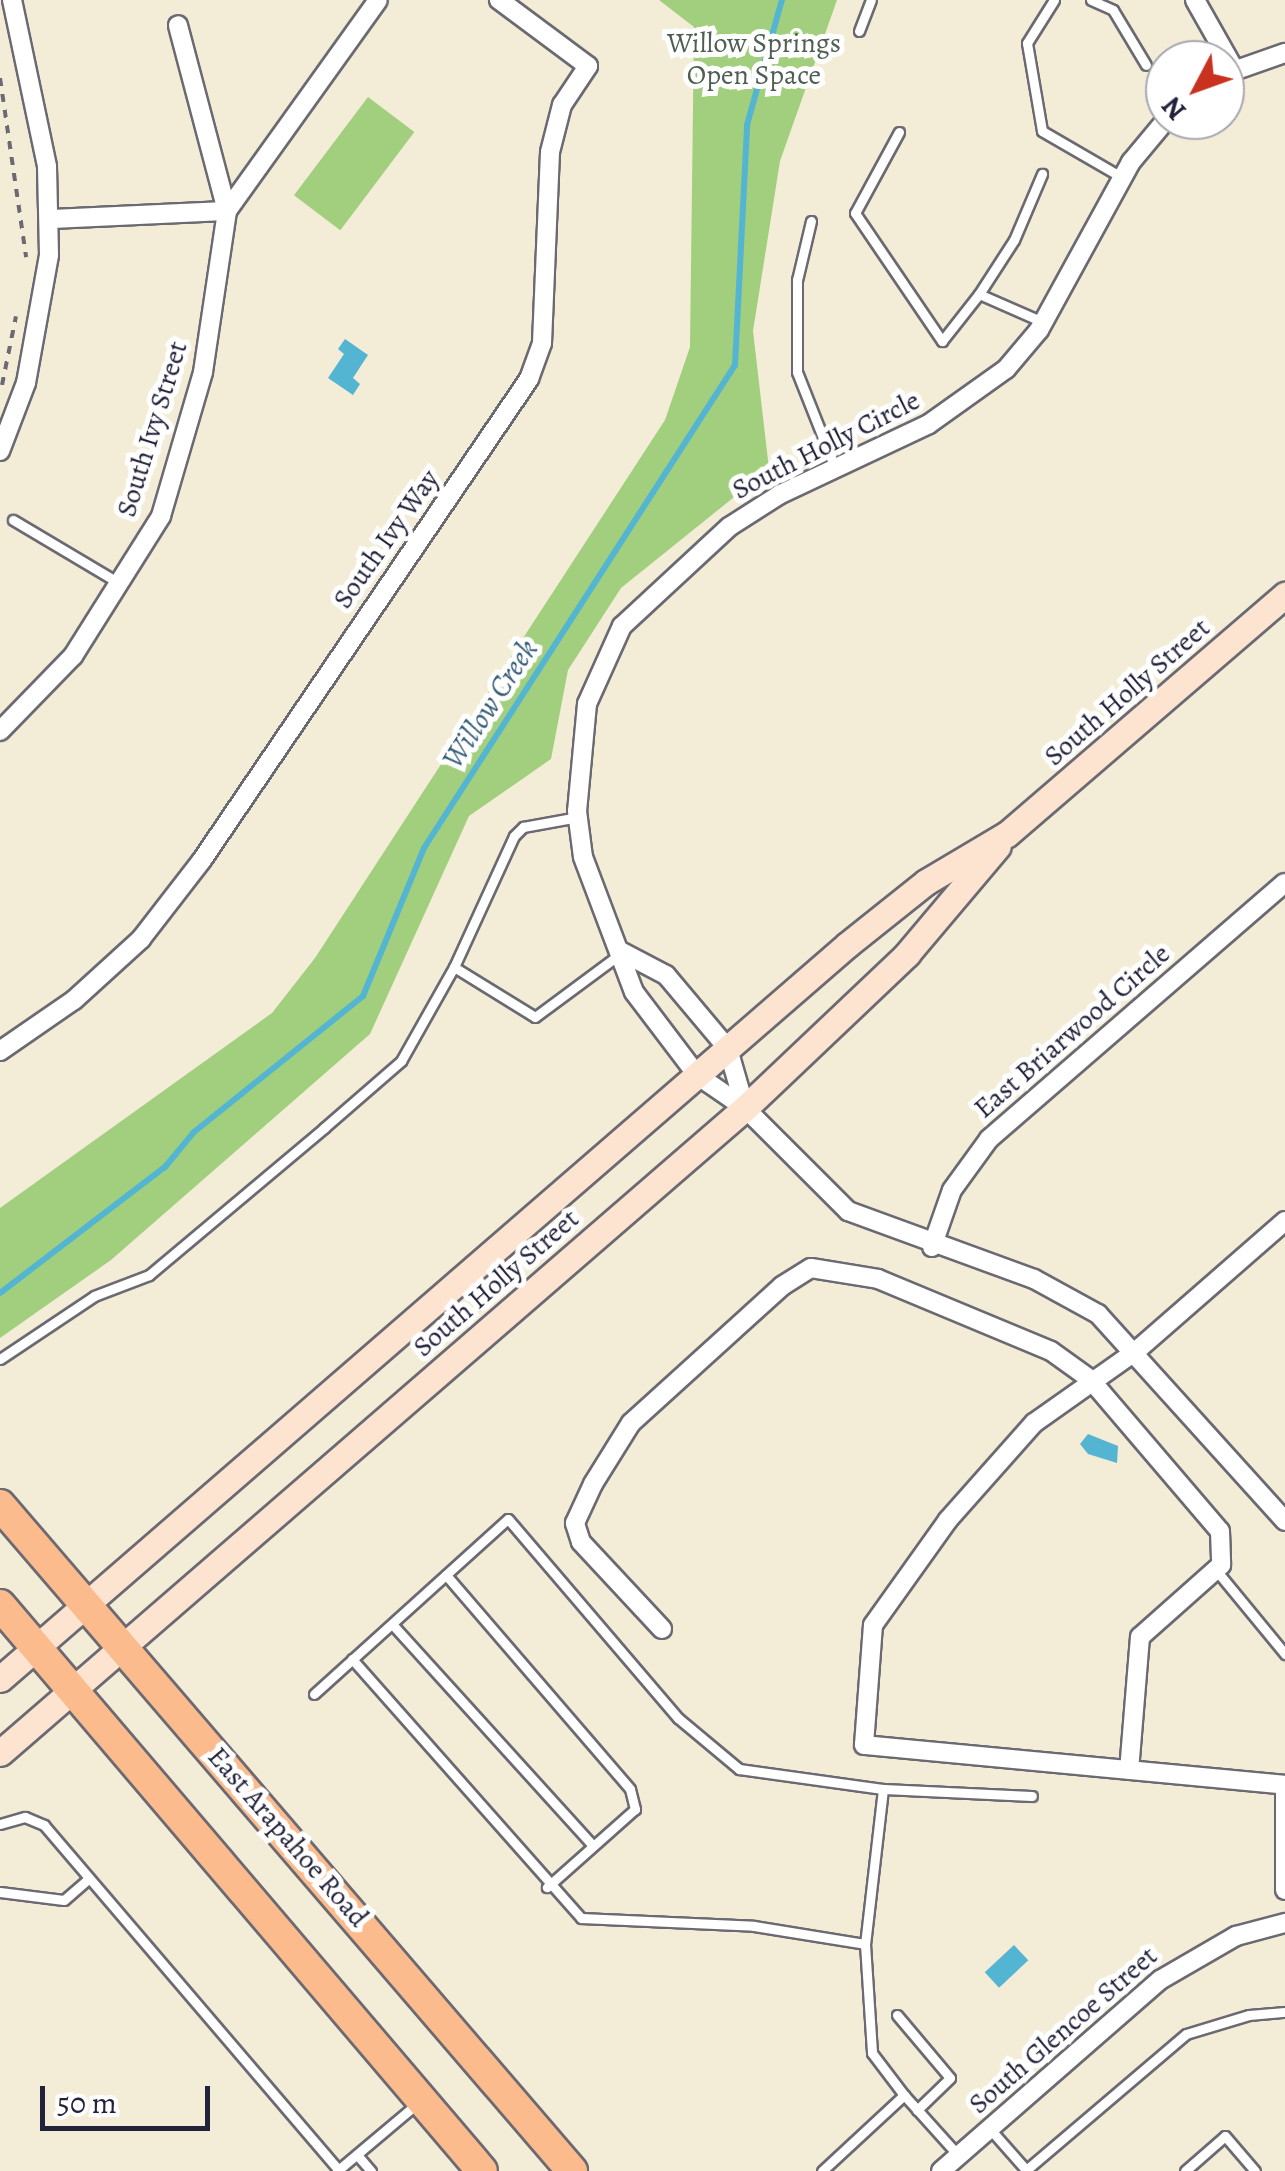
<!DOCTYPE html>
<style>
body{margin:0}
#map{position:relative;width:1285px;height:2171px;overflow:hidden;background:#f3ecd7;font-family:Alegreya,serif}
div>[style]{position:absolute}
.green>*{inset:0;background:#a1cf7d;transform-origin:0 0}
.water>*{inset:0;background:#54b5d2;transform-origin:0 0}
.stream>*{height:6px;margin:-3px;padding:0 3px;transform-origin:3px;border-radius:3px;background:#54b5d2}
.path>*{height:4px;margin-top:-2px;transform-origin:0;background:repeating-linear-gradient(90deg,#6b6972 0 8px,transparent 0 16px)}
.roads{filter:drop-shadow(2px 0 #6b6972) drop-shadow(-2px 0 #6b6972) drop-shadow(0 2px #6b6972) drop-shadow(0 -2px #6b6972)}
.service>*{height:9px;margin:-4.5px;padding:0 4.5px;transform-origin:4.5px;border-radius:4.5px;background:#fff}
.minor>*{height:18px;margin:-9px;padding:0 9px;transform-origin:9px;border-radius:9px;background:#fff}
.secondary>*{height:25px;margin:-12.5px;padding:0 12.5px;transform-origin:12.5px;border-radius:12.5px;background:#fde4d1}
.primary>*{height:30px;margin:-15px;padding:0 15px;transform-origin:15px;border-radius:15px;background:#fbbb8d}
span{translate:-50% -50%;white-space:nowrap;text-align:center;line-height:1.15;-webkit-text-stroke:10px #fff;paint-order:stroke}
.park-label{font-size:28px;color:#4e5f52}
.street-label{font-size:28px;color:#22223b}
.water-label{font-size:30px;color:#365d77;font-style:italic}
.north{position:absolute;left:1145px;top:40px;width:100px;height:100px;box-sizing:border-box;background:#fff;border:2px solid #a7a7b1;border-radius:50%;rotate:229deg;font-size:28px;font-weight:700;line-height:40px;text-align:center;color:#22223b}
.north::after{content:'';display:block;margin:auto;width:35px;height:45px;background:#c8321e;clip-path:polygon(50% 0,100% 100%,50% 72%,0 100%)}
.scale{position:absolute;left:40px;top:2086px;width:170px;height:45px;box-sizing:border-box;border:5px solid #22223b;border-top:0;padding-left:12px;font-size:30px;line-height:35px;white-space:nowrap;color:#22223b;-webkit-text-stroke:8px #fff;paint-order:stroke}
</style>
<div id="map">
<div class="green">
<div style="clip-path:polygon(659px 0,837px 0,780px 161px,753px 331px,769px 469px,621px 588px,568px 670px,551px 759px,469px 816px,370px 1034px,111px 1260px,0 1338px,0 1208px,272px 1013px,315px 958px,665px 420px,690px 347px,694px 27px)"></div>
<div style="left:368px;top:97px;width:58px;height:123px;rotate:37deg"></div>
</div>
<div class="water">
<div style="clip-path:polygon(345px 339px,368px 355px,353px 378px,360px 384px,353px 395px,328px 378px,344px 354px,338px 349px)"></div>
<div style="clip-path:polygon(1088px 1434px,1118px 1446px,1117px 1463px,1088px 1454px,1080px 1444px)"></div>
<div style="left:1014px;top:1945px;width:21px;height:40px;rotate:47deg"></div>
</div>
<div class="stream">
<div style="left:0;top:1293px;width:208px;rotate:-37.4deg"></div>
<div style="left:165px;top:1167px;width:45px;rotate:-50.4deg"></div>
<div style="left:194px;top:1132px;width:217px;rotate:-38.8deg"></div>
<div style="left:363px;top:996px;width:160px;rotate:-67.6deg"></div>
<div style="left:424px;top:848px;width:574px;rotate:-57.22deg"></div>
<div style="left:735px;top:365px;width:240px;rotate:-87.1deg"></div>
<div style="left:747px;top:125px;width:130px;rotate:-74.4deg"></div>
</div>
<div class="path">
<div style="left:0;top:78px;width:181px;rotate:81.7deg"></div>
<div style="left:2px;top:385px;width:70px;rotate:-78.5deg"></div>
</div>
<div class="roads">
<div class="service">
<div style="left:1054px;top:0;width:51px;rotate:122.1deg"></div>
<div style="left:1027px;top:43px;width:89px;rotate:80.3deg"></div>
<div style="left:1042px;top:131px;width:94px;rotate:30.1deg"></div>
<div style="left:1091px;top:0;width:24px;rotate:24deg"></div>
<div style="left:1113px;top:10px;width:64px;rotate:59deg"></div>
<div style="left:859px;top:31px;width:33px;rotate:-69deg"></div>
<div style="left:899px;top:132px;width:92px;rotate:118.5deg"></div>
<div style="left:855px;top:213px;width:155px;rotate:55.8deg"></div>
<div style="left:942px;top:341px;width:60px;rotate:-51.8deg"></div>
<div style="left:979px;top:294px;width:70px;rotate:23.6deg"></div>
<div style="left:811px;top:221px;width:61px;rotate:103.3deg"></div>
<div style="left:797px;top:280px;width:92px;rotate:90deg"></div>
<div style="left:797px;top:372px;width:103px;rotate:68.4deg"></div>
<div style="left:979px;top:294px;width:64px;rotate:-57.1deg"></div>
<div style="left:1014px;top:240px;width:72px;rotate:-67deg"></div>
<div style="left:13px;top:520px;width:123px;rotate:30.7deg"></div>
<div style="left:454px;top:967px;width:144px;rotate:-65.4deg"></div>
<div style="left:514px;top:836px;width:13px;rotate:-45deg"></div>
<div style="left:523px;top:827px;width:56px;rotate:-10.3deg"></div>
<div style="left:0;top:1359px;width:113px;rotate:-33.8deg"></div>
<div style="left:94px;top:1296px;width:59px;rotate:-20.9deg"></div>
<div style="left:149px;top:1275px;width:229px;rotate:-40deg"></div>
<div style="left:324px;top:1128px;width:102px;rotate:-41deg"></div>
<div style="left:401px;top:1061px;width:108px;rotate:-60.6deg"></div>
<div style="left:454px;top:967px;width:95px;rotate:31.7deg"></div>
<div style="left:535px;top:1017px;width:106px;rotate:-36.5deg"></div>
<div style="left:1216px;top:1570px;width:109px;rotate:50.6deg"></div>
<div style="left:446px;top:1575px;width:282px;rotate:49.3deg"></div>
<div style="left:630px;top:1789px;width:21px;rotate:76deg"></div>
<div style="left:635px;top:1809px;width:118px;rotate:138.4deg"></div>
<div style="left:392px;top:1624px;width:299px;rotate:47.8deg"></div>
<div style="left:352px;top:1659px;width:346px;rotate:48.5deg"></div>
<div style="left:581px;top:1918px;width:173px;rotate:2.6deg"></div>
<div style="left:754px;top:1926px;width:112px;rotate:9.2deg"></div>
<div style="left:314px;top:1694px;width:261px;rotate:-42.1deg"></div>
<div style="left:508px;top:1519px;width:262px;rotate:49.5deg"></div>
<div style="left:678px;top:1718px;width:80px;rotate:39.9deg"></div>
<div style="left:739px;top:1769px;width:145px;rotate:7.9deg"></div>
<div style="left:883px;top:1789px;width:149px;rotate:2.7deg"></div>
<div style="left:883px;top:1789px;width:156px;rotate:96.6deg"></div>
<div style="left:865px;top:1944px;width:109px;rotate:86.3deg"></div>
<div style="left:872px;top:2053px;width:53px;rotate:52.7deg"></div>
<div style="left:0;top:1824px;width:26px;rotate:-16deg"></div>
<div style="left:25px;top:1817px;width:21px;rotate:23deg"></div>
<div style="left:44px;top:1825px;width:454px;rotate:49.5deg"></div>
<div style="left:0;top:1892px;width:64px;rotate:7.1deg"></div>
<div style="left:64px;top:1900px;width:33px;rotate:-41deg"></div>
<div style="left:897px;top:2015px;width:82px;rotate:49.9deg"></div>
<div style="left:950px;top:2078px;width:46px;rotate:135.9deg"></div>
<div style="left:990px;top:2129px;width:56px;rotate:48.6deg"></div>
<div style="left:358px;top:2156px;width:20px;rotate:49deg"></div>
<div style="left:337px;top:2171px;width:107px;rotate:-40.1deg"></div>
<div style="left:822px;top:2171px;width:112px;rotate:-42.8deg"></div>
<div style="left:904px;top:2095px;width:82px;rotate:48deg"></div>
<div style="left:1025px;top:2171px;width:211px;rotate:-40.4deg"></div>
<div style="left:1186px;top:2034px;width:66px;rotate:-16.8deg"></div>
<div style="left:1249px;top:2015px;width:36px;rotate:-5deg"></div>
<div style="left:1185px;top:2171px;width:53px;rotate:-41.2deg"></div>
<div style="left:1225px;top:2136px;width:46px;rotate:49.4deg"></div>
</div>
<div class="minor">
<div style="left:1195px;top:0;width:79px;rotate:60.5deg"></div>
<div style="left:1225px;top:74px;width:64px;rotate:-19.3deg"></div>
<div style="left:1166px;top:120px;width:55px;rotate:129.8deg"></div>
<div style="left:1131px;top:162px;width:192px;rotate:118.7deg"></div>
<div style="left:1039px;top:330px;width:51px;rotate:130.2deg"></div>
<div style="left:1006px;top:369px;width:95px;rotate:144.5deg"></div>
<div style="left:929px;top:424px;width:166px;rotate:154.7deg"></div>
<div style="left:779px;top:495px;width:59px;rotate:147.4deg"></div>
<div style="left:729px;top:527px;width:146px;rotate:137.2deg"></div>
<div style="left:622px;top:626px;width:85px;rotate:114.2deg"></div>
<div style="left:587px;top:704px;width:107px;rotate:95.3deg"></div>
<div style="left:577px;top:811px;width:46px;rotate:82.6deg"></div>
<div style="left:583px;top:857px;width:144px;rotate:69.3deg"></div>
<div style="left:634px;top:992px;width:104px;rotate:52.8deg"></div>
<div style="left:697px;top:1075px;width:58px;rotate:34.5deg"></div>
<div style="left:745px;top:1108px;width:146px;rotate:45deg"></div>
<div style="left:848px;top:1211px;width:198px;rotate:20.1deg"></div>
<div style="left:1034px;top:1279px;width:73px;rotate:28.7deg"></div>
<div style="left:1098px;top:1314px;width:279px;rotate:47.9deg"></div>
<div style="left:50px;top:219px;width:177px;rotate:-2.6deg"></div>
<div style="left:227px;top:211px;width:259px;rotate:-54.4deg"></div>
<div style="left:0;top:451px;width:73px;rotate:-69.1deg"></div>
<div style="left:26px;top:383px;width:130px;rotate:-79.8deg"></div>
<div style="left:49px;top:255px;width:89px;rotate:-91.3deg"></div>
<div style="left:47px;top:166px;width:170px;rotate:-101.9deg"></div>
<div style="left:0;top:731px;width:105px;rotate:-45.8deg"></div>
<div style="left:73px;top:656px;width:165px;rotate:-57.8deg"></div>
<div style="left:161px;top:516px;width:150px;rotate:-73.7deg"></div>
<div style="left:203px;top:372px;width:163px;rotate:-81.5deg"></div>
<div style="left:227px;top:211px;width:192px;rotate:-104.8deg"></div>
<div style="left:622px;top:952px;width:50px;rotate:27.6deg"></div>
<div style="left:666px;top:975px;width:97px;rotate:50deg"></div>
<div style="left:728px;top:1049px;width:61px;rotate:73.9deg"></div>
<div style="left:0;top:1051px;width:90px;rotate:-34.6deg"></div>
<div style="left:74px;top:1000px;width:91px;rotate:-42.3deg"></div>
<div style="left:141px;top:939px;width:100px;rotate:-52.3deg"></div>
<div style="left:202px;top:860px;width:582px;rotate:-55.79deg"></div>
<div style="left:529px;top:379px;width:38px;rotate:-70deg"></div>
<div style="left:542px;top:343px;width:191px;rotate:-87.6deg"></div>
<div style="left:550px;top:152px;width:49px;rotate:-75.7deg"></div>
<div style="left:562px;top:105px;width:47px;rotate:-56.3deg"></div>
<div style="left:588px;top:66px;width:111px;rotate:-143.4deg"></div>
<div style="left:1285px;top:1221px;width:198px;rotate:138.9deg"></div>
<div style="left:1136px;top:1351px;width:125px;rotate:144.8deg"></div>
<div style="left:1034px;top:1423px;width:130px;rotate:131.6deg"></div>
<div style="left:948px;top:1520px;width:129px;rotate:125.5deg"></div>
<div style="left:873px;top:1625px;width:120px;rotate:94.3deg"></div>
<div style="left:864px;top:1745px;width:423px;rotate:5.4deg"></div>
<div style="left:932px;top:1247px;width:60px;rotate:-70.7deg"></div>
<div style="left:952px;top:1190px;width:63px;rotate:-54deg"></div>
<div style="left:989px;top:1139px;width:391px;rotate:-40.9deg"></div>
<div style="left:662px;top:1629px;width:119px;rotate:-133deg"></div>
<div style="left:581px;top:1542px;width:20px;rotate:-108deg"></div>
<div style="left:575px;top:1523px;width:43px;rotate:-65.2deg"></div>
<div style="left:593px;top:1484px;width:72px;rotate:-58.1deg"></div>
<div style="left:631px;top:1423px;width:204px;rotate:-42.2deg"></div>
<div style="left:782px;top:1286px;width:34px;rotate:-32deg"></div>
<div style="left:811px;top:1268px;width:68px;rotate:9.3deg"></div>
<div style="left:878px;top:1279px;width:187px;rotate:22.6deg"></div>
<div style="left:1051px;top:1351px;width:48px;rotate:35.7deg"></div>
<div style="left:1090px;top:1379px;width:200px;rotate:49.5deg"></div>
<div style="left:1220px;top:1531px;width:34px;rotate:88deg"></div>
<div style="left:1221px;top:1565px;width:108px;rotate:138.4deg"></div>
<div style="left:1140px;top:1637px;width:133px;rotate:94.7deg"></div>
<div style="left:1285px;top:1788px;width:102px;rotate:90deg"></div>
<div style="left:941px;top:2171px;width:291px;rotate:-41.1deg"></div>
<div style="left:1160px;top:1980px;width:88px;rotate:-30.1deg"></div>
<div style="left:1236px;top:1936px;width:51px;rotate:-14.9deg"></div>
</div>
<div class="secondary">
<div style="left:0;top:1679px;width:1121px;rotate:-40.91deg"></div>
<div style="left:847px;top:945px;width:101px;rotate:-38.6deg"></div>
<div style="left:926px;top:882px;width:94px;rotate:-30.7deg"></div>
<div style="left:1007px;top:834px;width:367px;rotate:-40.7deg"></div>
<div style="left:0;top:1753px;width:985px;rotate:-40.89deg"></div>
<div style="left:745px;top:1108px;width:224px;rotate:-43.5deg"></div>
<div style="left:907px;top:954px;width:141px;rotate:-49.9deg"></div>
</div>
<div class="primary">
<div style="left:0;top:1505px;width:878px;rotate:49.34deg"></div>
<div style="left:0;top:1605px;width:743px;rotate:49.58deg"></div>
</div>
</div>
<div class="park-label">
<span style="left:754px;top:59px">Willow Springs<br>Open Space</span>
</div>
<div class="street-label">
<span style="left:152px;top:429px;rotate:-73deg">South Ivy Street</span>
<span style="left:826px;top:445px;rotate:-27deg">South Holly Circle</span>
<span style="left:386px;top:539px;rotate:-55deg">South Ivy Way</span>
<span style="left:1127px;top:692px;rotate:-41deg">South Holly Street</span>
<span style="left:1072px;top:1031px;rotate:-41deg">East Briarwood Circle</span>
<span style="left:496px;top:1283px;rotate:-41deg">South Holly Street</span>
<span style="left:288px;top:1837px;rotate:49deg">East Arapahoe Road</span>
<span style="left:1063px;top:2030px;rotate:-41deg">South Glencoe Street</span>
</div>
<div class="water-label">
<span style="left:490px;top:704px;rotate:-57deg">Willow Creek</span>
</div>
<div class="north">N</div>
<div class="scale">50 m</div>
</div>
